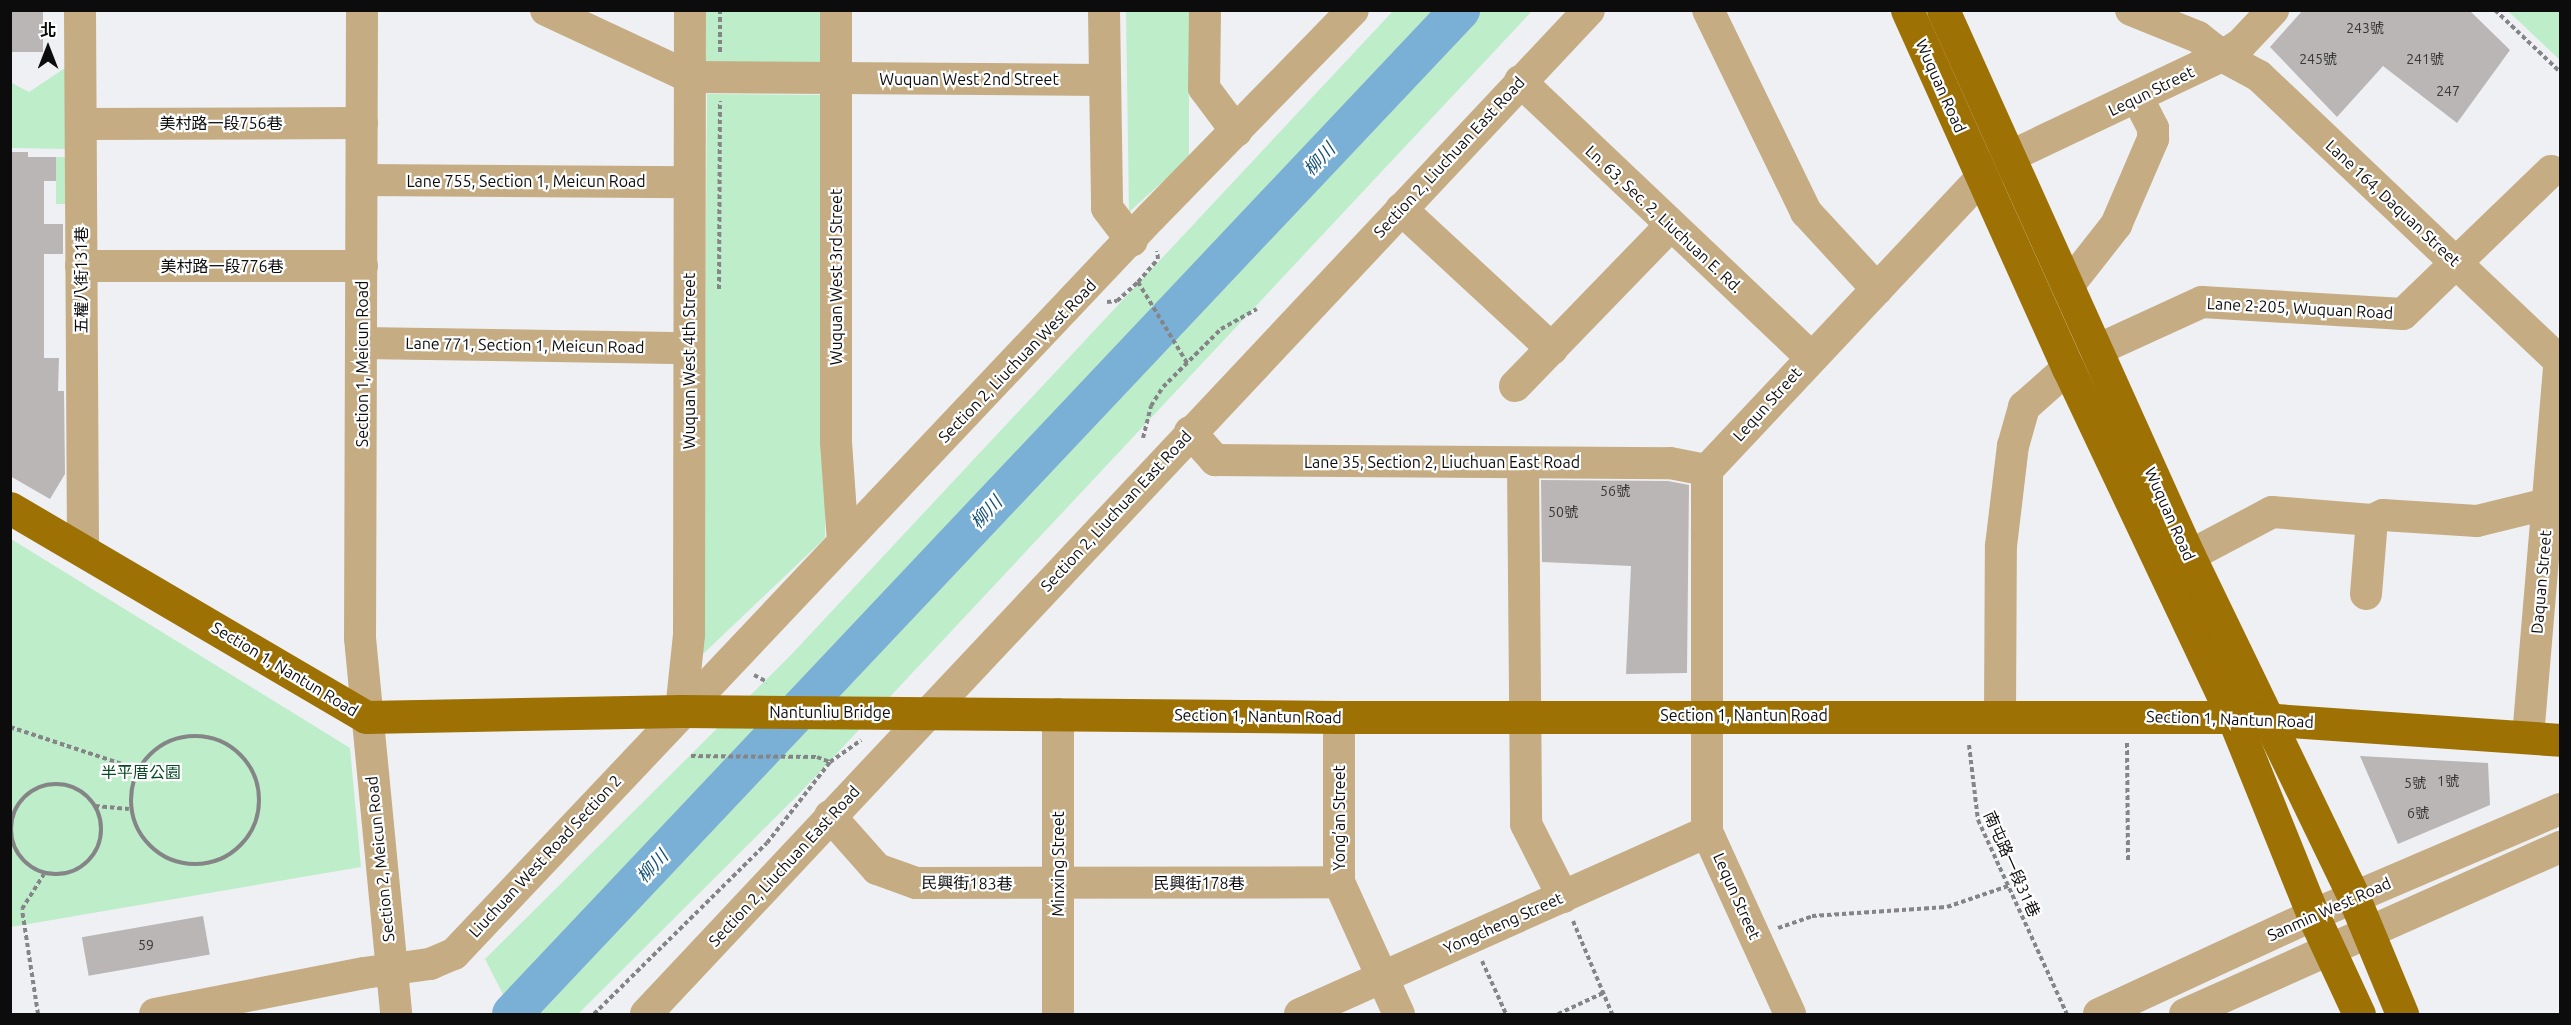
<!DOCTYPE html>
<meta charset="utf-8">
<style>
body{margin:0}
#map{position:relative;width:2571px;height:1025px;overflow:hidden;background:#eff0f4;font-family:Ubuntu,"Noto Sans TC",sans-serif}
div>[style]{position:absolute}
.green>*{inset:0;background:#bdedc9;transform-origin:0 0}
.river>*{height:40px;margin:-20px;padding:0 20px;transform-origin:20px;border-radius:20px;background:#7aafd6}
.building>*{inset:0;background:#bab6b5;transform-origin:0 0}
.path>*{height:4px;margin-top:-2px;transform-origin:0;background:repeating-linear-gradient(90deg,#858588 0 4.5px,transparent 0 7.5px)}
.path>.ring{margin:-2px;padding:0;box-sizing:content-box;background:none;border:4px solid #858588;border-radius:50%}
.minor>*{height:32px;margin:-16px;padding:0 16px;transform-origin:16px;border-radius:16px;background:#c5ac83}
.major>*{height:33px;margin:-16.5px;padding:0 16.5px;transform-origin:16.5px;border-radius:16.5px;background:#9d7103}
span{translate:-50% -50%;white-space:nowrap;text-align:center;line-height:1.15;-webkit-text-stroke:4.5px #fefefe;paint-order:stroke}
.number-label{font-size:14px;color:#383637}
.number-label span{-webkit-text-stroke-width:0}
.street-label{font-size:16px;color:#0c0c0d}
.park-label{font-size:16px;color:#084924}
.water-label{font-size:18px;color:#104f75;font-style:italic}
.frame{position:absolute;inset:0;border:12px solid #0c0c0d;pointer-events:none}
.north{position:absolute;left:18px;top:18px;width:60px;height:60px;-webkit-text-stroke:4px #fefefe;paint-order:stroke;rotate:0deg;font-size:16px;font-weight:700;line-height:24px;text-align:center;color:#0c0c0d}
.north::after{content:'';display:block;margin:auto;width:21px;height:27px;background:#0c0c0d;clip-path:polygon(50% 0,100% 100%,50% 72%,0 100%)}
</style>
<div id="map">
<div class="green">
<div style="left:706px;top:11px;width:120px;height:58px"></div>
<div style="clip-path:polygon(1126px 11px,1189px 11px,1189px 158px,1129px 212px)"></div>
<div style="clip-path:polygon(1393px 11px,1532px 11px,797px 796px,578px 1014px,513px 1014px,485px 959px,789px 657px)"></div>
<div style="clip-path:polygon(2508px 11px,2560px 11px,2560px 60px)"></div>
<div style="clip-path:polygon(68px 66px,68px 149px,11px 148px,10px 82px,29px 92px)"></div>
<div style="clip-path:polygon(707px 94px,828px 95px,825px 538px,703px 654px)"></div>
<div style="left:56px;top:157px;width:13px;height:47px"></div>
<div style="clip-path:polygon(11px 539px,350px 748px,361px 867px,11px 927px)"></div>
</div>
<div class="river">
<div style="left:512px;top:1014px;width:1381px;rotate:-46.64deg"></div>
</div>
<div class="building">
<div style="left:10px;top:10px;width:33px;height:42px"></div>
<div style="clip-path:polygon(2303px 10px,2469px 10px,2510px 50px,2457px 123px,2383px 66px,2337px 117px,2270px 47px)"></div>
<div style="clip-path:polygon(10px 152px,28px 152px,28px 157px,56px 157px,56px 181px,44px 181px,44px 224px,63px 224px,63px 254px,44px 254px,44px 358px,59px 358px,58px 391px,64px 391px,65px 474px,50px 499px,10px 476px)"></div>
<div style="clip-path:polygon(1541px 480px,1668px 481px,1689px 485px,1687px 673px,1626px 674px,1631px 566px,1542px 562px)"></div>
<div style="clip-path:polygon(2360px 756px,2488px 763px,2490px 805px,2398px 844px)"></div>
<div style="left:203px;top:916px;width:39px;height:123px;rotate:80deg"></div>
</div>
<div class="path">
<div style="left:720px;top:10px;width:42px;rotate:90deg"></div>
<div style="left:2495px;top:10px;width:90px;rotate:43.6deg"></div>
<div style="left:1138px;top:282px;width:95px;rotate:58.8deg"></div>
<div style="left:719px;top:289px;width:188px;rotate:-89.7deg"></div>
<div style="left:1107px;top:302px;width:10px;rotate:-6deg"></div>
<div style="left:1117px;top:301px;width:28px;rotate:-42deg"></div>
<div style="left:1138px;top:282px;width:30px;rotate:-49deg"></div>
<div style="left:1158px;top:259px;width:8px;rotate:-97deg"></div>
<div style="left:1143px;top:438px;width:33px;rotate:-76deg"></div>
<div style="left:1151px;top:406px;width:22px;rotate:-58deg"></div>
<div style="left:1163px;top:387px;width:82px;rotate:-45deg"></div>
<div style="left:1221px;top:329px;width:41px;rotate:-29.1deg"></div>
<div style="left:754px;top:675px;width:15px;rotate:28deg"></div>
<div style="left:10px;top:727px;width:134px;rotate:18.3deg"></div>
<div class="ring" style="left:131px;top:736px;width:124px;height:124px"></div>
<div style="left:2127px;top:743px;width:120px;rotate:89.5deg"></div>
<div style="left:1969px;top:745px;width:76px;rotate:83.2deg"></div>
<div style="left:1978px;top:820px;width:213px;rotate:65.4deg"></div>
<div style="left:691px;top:756px;width:126px;rotate:0.5deg"></div>
<div style="left:817px;top:757px;width:14px;rotate:21deg"></div>
<div class="ring" style="left:11px;top:784px;width:86px;height:86px"></div>
<div style="left:95px;top:806px;width:34px;rotate:5deg"></div>
<div style="left:1573px;top:921px;width:101px;rotate:67.2deg"></div>
<div style="left:1778px;top:928px;width:36px;rotate:-19deg"></div>
<div style="left:1812px;top:916px;width:135px;rotate:-3.8deg"></div>
<div style="left:1947px;top:907px;width:65px;rotate:-19deg"></div>
<div style="left:1482px;top:961px;width:58px;rotate:65.6deg"></div>
<div style="left:38px;top:1014px;width:106px;rotate:-98.7deg"></div>
<div style="left:22px;top:909px;width:41px;rotate:-57.8deg"></div>
<div style="left:594px;top:1014px;width:243px;rotate:-44.7deg"></div>
<div style="left:767px;top:843px;width:103px;rotate:-52.1deg"></div>
<div style="left:830px;top:762px;width:38px;rotate:-35deg"></div>
<div style="left:1558px;top:1014px;width:50px;rotate:-25deg"></div>
</div>
<div class="minor">
<div style="left:80px;top:10px;width:540px;rotate:89.68deg"></div>
<div style="left:362px;top:10px;width:628px;rotate:90.18deg"></div>
<div style="left:360px;top:638px;width:378px;rotate:84.5deg"></div>
<div style="left:546px;top:10px;width:159px;rotate:25deg"></div>
<div style="left:690px;top:77px;width:413px;rotate:0.4deg"></div>
<div style="left:836px;top:10px;width:432px;rotate:90deg"></div>
<div style="left:836px;top:442px;width:100px;rotate:86deg"></div>
<div style="left:1104px;top:10px;width:198px;rotate:89.1deg"></div>
<div style="left:1107px;top:208px;width:41px;rotate:52.9deg"></div>
<div style="left:1205px;top:10px;width:78px;rotate:90.7deg"></div>
<div style="left:1204px;top:88px;width:54px;rotate:53.3deg"></div>
<div style="left:1708px;top:10px;width:225px;rotate:64.1deg"></div>
<div style="left:1806px;top:212px;width:105px;rotate:47.3deg"></div>
<div style="left:2131px;top:10px;width:72px;rotate:21.9deg"></div>
<div style="left:2198px;top:37px;width:31px;rotate:38deg"></div>
<div style="left:2222px;top:56px;width:42px;rotate:28.4deg"></div>
<div style="left:2259px;top:76px;width:411px;rotate:43.5deg"></div>
<div style="left:1520px;top:81px;width:400px;rotate:43.5deg"></div>
<div style="left:81px;top:124px;width:281px;rotate:-0.2deg"></div>
<div style="left:362px;top:180px;width:327px;rotate:0.4deg"></div>
<div style="left:1401px;top:209px;width:206px;rotate:42.8deg"></div>
<div style="left:81px;top:266px;width:281px"></div>
<div style="left:2068px;top:286px;width:78px;rotate:-51.8deg"></div>
<div style="left:2116px;top:225px;width:94px;rotate:-66.7deg"></div>
<div style="left:2153px;top:139px;width:11px;rotate:-90deg"></div>
<div style="left:2153px;top:128px;width:34px;rotate:-117deg"></div>
<div style="left:362px;top:343px;width:327px;rotate:0.9deg"></div>
<div style="left:2097px;top:350px;width:115px;rotate:-24.6deg"></div>
<div style="left:2202px;top:302px;width:201px;rotate:3.4deg"></div>
<div style="left:2403px;top:314px;width:206px;rotate:-44deg"></div>
<div style="left:1515px;top:386px;width:223px;rotate:-45.9deg"></div>
<div style="left:1190px;top:432px;width:38px;rotate:48deg"></div>
<div style="left:1215px;top:460px;width:455px;rotate:0.4deg"></div>
<div style="left:1670px;top:463px;width:38px;rotate:11deg"></div>
<div style="left:1523px;top:463px;width:361px;rotate:89.5deg"></div>
<div style="left:1526px;top:824px;width:82px;rotate:63.1deg"></div>
<div style="left:2189px;top:556px;width:94px;rotate:-27.9deg"></div>
<div style="left:2272px;top:512px;width:100px;rotate:4.6deg"></div>
<div style="left:2372px;top:520px;width:12px;rotate:-24deg"></div>
<div style="left:2383px;top:515px;width:94px;rotate:3.7deg"></div>
<div style="left:2477px;top:521px;width:72px;rotate:-13.7deg"></div>
<div style="left:2366px;top:594px;width:74px;rotate:-85.4deg"></div>
<div style="left:681px;top:711px;width:76px;rotate:-84deg"></div>
<div style="left:689px;top:635px;width:625px;rotate:-89.91deg"></div>
<div style="left:2000px;top:715px;width:169px;rotate:-89.7deg"></div>
<div style="left:2001px;top:546px;width:101px;rotate:-83.2deg"></div>
<div style="left:2013px;top:446px;width:41px;rotate:-74.2deg"></div>
<div style="left:2024px;top:407px;width:59px;rotate:-41.6deg"></div>
<div style="left:1339px;top:717px;width:165px;rotate:90deg"></div>
<div style="left:1339px;top:882px;width:145px;rotate:65.6deg"></div>
<div style="left:2528px;top:737px;width:382px;rotate:-85.2deg"></div>
<div style="left:830px;top:816px;width:71px;rotate:48.4deg"></div>
<div style="left:877px;top:869px;width:41px;rotate:19.7deg"></div>
<div style="left:916px;top:883px;width:423px;rotate:-0.1deg"></div>
<div style="left:155px;top:1014px;width:213px;rotate:-11.1deg"></div>
<div style="left:364px;top:973px;width:67px;rotate:-7.8deg"></div>
<div style="left:430px;top:964px;width:26px;rotate:-23deg"></div>
<div style="left:454px;top:954px;width:1014px;rotate:-46.6deg"></div>
<div style="left:1151px;top:217px;width:289px;rotate:-45.7deg"></div>
<div style="left:646px;top:1014px;width:1377px;rotate:-46.79deg"></div>
<div style="left:1058px;top:1014px;width:300px;rotate:-90deg"></div>
<div style="left:1300px;top:1014px;width:446px;rotate:-24.1deg"></div>
<div style="left:1790px;top:1014px;width:200px;rotate:-114.5deg"></div>
<div style="left:1707px;top:832px;width:362px;rotate:-90deg"></div>
<div style="left:1707px;top:470px;width:402px;rotate:-46.8deg"></div>
<div style="left:1982px;top:177px;width:34px;rotate:-37deg"></div>
<div style="left:2009px;top:157px;width:236px;rotate:-25.4deg"></div>
<div style="left:2222px;top:56px;width:22px;rotate:-32deg"></div>
<div style="left:2241px;top:44px;width:47px;rotate:-46.7deg"></div>
<div style="left:2099px;top:1014px;width:236px;rotate:-24.8deg"></div>
<div style="left:2313px;top:915px;width:269px;rotate:-23.2deg"></div>
<div style="left:2185px;top:1014px;width:411px;rotate:-24deg"></div>
</div>
<div class="major">
<div style="left:1907px;top:10px;width:393px;rotate:65.8deg"></div>
<div style="left:2068px;top:368px;width:386px;rotate:64.7deg"></div>
<div style="left:2233px;top:717px;width:214px;rotate:68deg"></div>
<div style="left:2313px;top:915px;width:109px;rotate:65.1deg"></div>
<div style="left:1943px;top:10px;width:599px;rotate:65.75deg"></div>
<div style="left:2189px;top:556px;width:380px;rotate:64.2deg"></div>
<div style="left:2354px;top:898px;width:126px;rotate:67.5deg"></div>
<div style="left:10px;top:508px;width:413px;rotate:30.4deg"></div>
<div style="left:366px;top:717px;width:315px;rotate:-1.1deg"></div>
<div style="left:681px;top:711px;width:658px;rotate:0.52deg"></div>
<div style="left:1339px;top:717px;width:894px"></div>
<div style="left:2233px;top:717px;width:328px;rotate:4deg"></div>
</div>
<div class="number-label">
<span style="left:2365px;top:28px">243號</span>
<span style="left:2318px;top:59px">245號</span>
<span style="left:2425px;top:59px">241號</span>
<span style="left:2448px;top:91px">247</span>
<span style="left:1615px;top:491px">56號</span>
<span style="left:1563px;top:512px">50號</span>
<span style="left:2448px;top:781px">1號</span>
<span style="left:2415px;top:783px">5號</span>
<span style="left:2418px;top:813px">6號</span>
<span style="left:146px;top:945px">59</span>
</div>
<div class="street-label">
<span style="left:969px;top:79px">Wuquan West 2nd Street</span>
<span style="left:1941px;top:86px;rotate:66deg">Wuquan Road</span>
<span style="left:2151px;top:91px;rotate:-26deg">Lequn Street</span>
<span style="left:221px;top:123px">美村路一段756巷</span>
<span style="left:1449px;top:157px;rotate:-47deg">Section 2, Liuchuan East Road</span>
<span style="left:526px;top:181px">Lane 755, Section 1, Meicun Road</span>
<span style="left:2393px;top:203px;rotate:43deg">Lane 164, Daquan Street</span>
<span style="left:1664px;top:219px;rotate:43deg">Ln. 63, Sec. 2, Liuchuan E. Rd.</span>
<span style="left:222px;top:266px">美村路一段776巷</span>
<span style="left:836px;top:277px;rotate:-90deg">Wuquan West 3rd Street</span>
<span style="left:81px;top:280px;rotate:-90deg">五權八街131巷</span>
<span style="left:2300px;top:308px;rotate:3deg">Lane 2-205, Wuquan Road</span>
<span style="left:525px;top:345px;rotate:1deg">Lane 771, Section 1, Meicun Road</span>
<span style="left:689px;top:361px;rotate:-90deg">Wuquan West 4th Street</span>
<span style="left:1017px;top:361px;rotate:-46deg">Section 2, Liuchuan West Road</span>
<span style="left:362px;top:364px;rotate:-90deg">Section 1, Meicun Road</span>
<span style="left:1767px;top:404px;rotate:-48deg">Lequn Street</span>
<span style="left:1442px;top:462px">Lane 35, Section 2, Liuchuan East Road</span>
<span style="left:1116px;top:511px;rotate:-47deg">Section 2, Liuchuan East Road</span>
<span style="left:2170px;top:514px;rotate:66deg">Wuquan Road</span>
<span style="left:2541px;top:582px;rotate:-85deg">Daquan Street</span>
<span style="left:285px;top:669px;rotate:31deg">Section 1, Nantun Road</span>
<span style="left:830px;top:712px">Nantunliu Bridge</span>
<span style="left:1744px;top:715px">Section 1, Nantun Road</span>
<span style="left:1258px;top:716px;rotate:1deg">Section 1, Nantun Road</span>
<span style="left:2230px;top:719px;rotate:2deg">Section 1, Nantun Road</span>
<span style="left:1339px;top:818px;rotate:-90deg">Yong’an Street</span>
<span style="left:545px;top:856px;rotate:-47deg">Liuchuan West Road Section 2</span>
<span style="left:380px;top:859px;rotate:-96deg">Section 2, Meicun Road</span>
<span style="left:1058px;top:864px;rotate:-90deg">Minxing Street</span>
<span style="left:2012px;top:864px;rotate:66deg">南屯路一段31巷</span>
<span style="left:784px;top:866px;rotate:-47deg">Section 2, Liuchuan East Road</span>
<span style="left:967px;top:883px;rotate:1deg">民興街183巷</span>
<span style="left:1199px;top:883px">民興街178巷</span>
<span style="left:1737px;top:896px;rotate:66deg">Lequn Street</span>
<span style="left:2329px;top:909px;rotate:-24deg">Sanmin West Road</span>
<span style="left:1503px;top:923px;rotate:-24deg">Yongcheng Street</span>
</div>
<div class="park-label">
<span style="left:141px;top:772px">半平厝公園</span>
</div>
<div class="water-label">
<span style="left:1319px;top:159px;rotate:-47deg">柳川</span>
<span style="left:986px;top:512px;rotate:-47deg">柳川</span>
<span style="left:652px;top:866px;rotate:-47deg">柳川</span>
</div>
<div class="frame"></div>
<div class="north">北</div>
</div>
